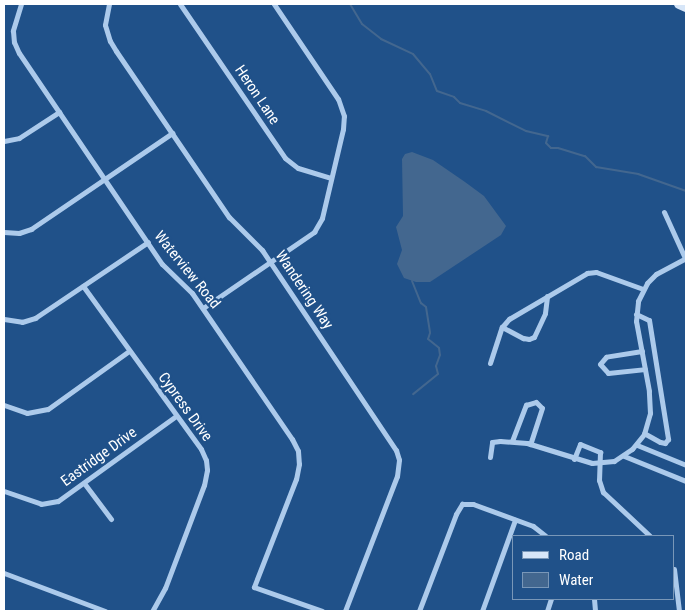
<!DOCTYPE html>
<style>
body{margin:0}
#map{position:relative;width:690px;height:615px;overflow:hidden;background:#205189;font-family:"Roboto Condensed",sans-serif}
div>[style]{position:absolute}
.water>*{inset:0;background:#43678f}
.stream>*{height:2px;margin:-1px;padding:0 1px;transform-origin:1px;border-radius:1px;background:#43678f}
.street>*{height:5px;margin:-2.5px;padding:0 2.5px;transform-origin:2.5px;border-radius:2.5px;background:#accaeb}
.secondary>*{height:10px;margin:-5px;padding:0 5px;transform-origin:5px;border-radius:5px;background:#d7e6f8}
span{translate:-50% -50%;white-space:nowrap;text-align:center;line-height:1.15;-webkit-text-stroke:4.5px #205189;paint-order:stroke}
.street-label{font-size:15px;color:#fff}
.frame{position:absolute;inset:0;border:5px solid #fff;pointer-events:none}
.legend{position:absolute;left:512px;top:535px;width:162px;height:65px;box-sizing:border-box;background:#205189;border:1px solid #7997b8;margin:0;padding:6px 9px;list-style:none;font-size:15px;color:#fff}
.legend li{display:flex;align-items:center;gap:10px;height:25px}
.legend b{width:25px;border:1px solid #7997b8}
</style>
<div id="map">
<div class="water">
<div style="clip-path:polygon(412px 152px,433px 160px,465px 182px,484px 196px,506px 226px,501px 235px,430px 282px,416px 282px,404px 278px,397px 264px,402px 250px,396px 227px,403px 216px,402px 159px,405px 154px)"></div>
</div>
<div class="stream">
<div style="left:350px;top:4px;width:23px;rotate:59deg"></div>
<div style="left:362px;top:24px;width:24px;rotate:38deg"></div>
<div style="left:381px;top:39px;width:35px;rotate:25deg"></div>
<div style="left:413px;top:54px;width:26px;rotate:50deg"></div>
<div style="left:430px;top:74px;width:18px;rotate:68deg"></div>
<div style="left:437px;top:91px;width:18px;rotate:19deg"></div>
<div style="left:454px;top:97px;width:8px;rotate:45deg"></div>
<div style="left:460px;top:103px;width:27px;rotate:17deg"></div>
<div style="left:486px;top:111px;width:45px;rotate:26.6deg"></div>
<div style="left:526px;top:131px;width:23px;rotate:13deg"></div>
<div style="left:548px;top:136px;width:7px;rotate:106deg"></div>
<div style="left:546px;top:143px;width:7px;rotate:45deg"></div>
<div style="left:551px;top:148px;width:7px"></div>
<div style="left:558px;top:148px;width:28px;rotate:17deg"></div>
<div style="left:585px;top:156px;width:16px;rotate:45deg"></div>
<div style="left:596px;top:167px;width:43px;rotate:9.5deg"></div>
<div style="left:638px;top:174px;width:51px;rotate:19.5deg"></div>
<div style="left:412px;top:281px;width:24px;rotate:68deg"></div>
<div style="left:421px;top:303px;width:6px;rotate:39deg"></div>
<div style="left:426px;top:307px;width:26px;rotate:81deg"></div>
<div style="left:430px;top:333px;width:6px;rotate:108deg"></div>
<div style="left:428px;top:339px;width:14px;rotate:39deg"></div>
<div style="left:439px;top:348px;width:7px;rotate:82deg"></div>
<div style="left:440px;top:355px;width:12px;rotate:110deg"></div>
<div style="left:436px;top:366px;width:8px;rotate:76deg"></div>
<div style="left:438px;top:374px;width:32px;rotate:141deg"></div>
</div>
<div class="street">
<div style="left:21px;top:4px;width:28px;rotate:107deg"></div>
<div style="left:13px;top:31px;width:11px;rotate:85deg"></div>
<div style="left:14px;top:42px;width:12px;rotate:66deg"></div>
<div style="left:19px;top:53px;width:255px;rotate:55.9deg"></div>
<div style="left:162px;top:264px;width:42px;rotate:44deg"></div>
<div style="left:192px;top:293px;width:177px;rotate:55.6deg"></div>
<div style="left:292px;top:439px;width:13px;rotate:63deg"></div>
<div style="left:298px;top:451px;width:13px;rotate:86deg"></div>
<div style="left:299px;top:464px;width:15px;rotate:101deg"></div>
<div style="left:296px;top:479px;width:116px;rotate:111.3deg"></div>
<div style="left:254px;top:587px;width:72px;rotate:19.4deg"></div>
<div style="left:109px;top:4px;width:21px;rotate:101deg"></div>
<div style="left:105px;top:25px;width:17px;rotate:73deg"></div>
<div style="left:110px;top:41px;width:12px;rotate:59deg"></div>
<div style="left:116px;top:51px;width:201px;rotate:55.8deg"></div>
<div style="left:229px;top:217px;width:47px;rotate:45deg"></div>
<div style="left:262px;top:250px;width:241px;rotate:56.2deg"></div>
<div style="left:396px;top:450px;width:10px;rotate:73deg"></div>
<div style="left:399px;top:460px;width:16px;rotate:97deg"></div>
<div style="left:397px;top:476px;width:145px;rotate:111.1deg"></div>
<div style="left:180px;top:4px;width:186px;rotate:55.7deg"></div>
<div style="left:285px;top:158px;width:16px;rotate:38deg"></div>
<div style="left:298px;top:168px;width:34px;rotate:17deg"></div>
<div style="left:4px;top:141px;width:15px;rotate:-11deg"></div>
<div style="left:19px;top:138px;width:48px;rotate:-33deg"></div>
<div style="left:664px;top:212px;width:51px;rotate:65.5deg"></div>
<div style="left:4px;top:232px;width:15px;rotate:4deg"></div>
<div style="left:19px;top:233px;width:13px;rotate:-18deg"></div>
<div style="left:31px;top:229px;width:171px;rotate:-34.2deg"></div>
<div style="left:83px;top:286px;width:201px;rotate:54.1deg"></div>
<div style="left:201px;top:449px;width:12px;rotate:66deg"></div>
<div style="left:206px;top:460px;width:10px;rotate:84deg"></div>
<div style="left:207px;top:470px;width:15px;rotate:101deg"></div>
<div style="left:204px;top:485px;width:110px;rotate:110.7deg"></div>
<div style="left:165px;top:588px;width:26px;rotate:119deg"></div>
<div style="left:203px;top:308px;width:135px;rotate:-34.4deg"></div>
<div style="left:314px;top:232px;width:16px;rotate:-60deg"></div>
<div style="left:322px;top:218px;width:91px;rotate:-76.7deg"></div>
<div style="left:343px;top:129px;width:13px;rotate:-86deg"></div>
<div style="left:344px;top:116px;width:18px;rotate:-109deg"></div>
<div style="left:338px;top:99px;width:115px;rotate:-124deg"></div>
<div style="left:636px;top:314px;width:14px;rotate:25deg"></div>
<div style="left:649px;top:320px;width:121px;rotate:80.9deg"></div>
<div style="left:668px;top:439px;width:5px;rotate:127deg"></div>
<div style="left:665px;top:443px;width:5px;rotate:-169deg"></div>
<div style="left:660px;top:442px;width:18px;rotate:-151deg"></div>
<div style="left:4px;top:319px;width:18px;rotate:9deg"></div>
<div style="left:22px;top:322px;width:14px;rotate:-17deg"></div>
<div style="left:35px;top:318px;width:136px;rotate:-33.9deg"></div>
<div style="left:502px;top:327px;width:24px;rotate:28deg"></div>
<div style="left:523px;top:338px;width:6px;rotate:9deg"></div>
<div style="left:529px;top:339px;width:5px;rotate:-22deg"></div>
<div style="left:534px;top:337px;width:26px;rotate:-65deg"></div>
<div style="left:545px;top:313px;width:17px;rotate:-83deg"></div>
<div style="left:642px;top:351px;width:36px;rotate:171deg"></div>
<div style="left:606px;top:357px;width:9px;rotate:131deg"></div>
<div style="left:600px;top:364px;width:12px;rotate:48deg"></div>
<div style="left:608px;top:373px;width:37px;rotate:-6deg"></div>
<div style="left:490px;top:363px;width:38px;rotate:-72deg"></div>
<div style="left:502px;top:327px;width:11px;rotate:-49deg"></div>
<div style="left:509px;top:319px;width:91px;rotate:-30.5deg"></div>
<div style="left:587px;top:273px;width:9px;rotate:-6deg"></div>
<div style="left:596px;top:272px;width:50px;rotate:19.9deg"></div>
<div style="left:4px;top:405px;width:24px;rotate:19deg"></div>
<div style="left:27px;top:413px;width:21px;rotate:-11deg"></div>
<div style="left:48px;top:409px;width:100px;rotate:-35.6deg"></div>
<div style="left:512px;top:441px;width:39px;rotate:-69deg"></div>
<div style="left:526px;top:405px;width:10px;rotate:-17deg"></div>
<div style="left:536px;top:402px;width:8px;rotate:45deg"></div>
<div style="left:542px;top:408px;width:38px;rotate:108deg"></div>
<div style="left:637px;top:445px;width:53px;rotate:22.2deg"></div>
<div style="left:624px;top:456px;width:67px;rotate:22deg"></div>
<div style="left:490px;top:457px;width:15px;rotate:-82deg"></div>
<div style="left:492px;top:442px;width:8px;rotate:-7deg"></div>
<div style="left:500px;top:441px;width:27px;rotate:4deg"></div>
<div style="left:527px;top:443px;width:68px;rotate:17.1deg"></div>
<div style="left:592px;top:463px;width:22px;rotate:-5deg"></div>
<div style="left:614px;top:461px;width:22px;rotate:-34deg"></div>
<div style="left:632px;top:449px;width:19px;rotate:-51deg"></div>
<div style="left:644px;top:434px;width:22px;rotate:-74deg"></div>
<div style="left:650px;top:413px;width:22px;rotate:-93deg"></div>
<div style="left:649px;top:391px;width:71px;rotate:-100.5deg"></div>
<div style="left:636px;top:321px;width:20px;rotate:-84deg"></div>
<div style="left:638px;top:301px;width:20px;rotate:-63deg"></div>
<div style="left:647px;top:283px;width:13px;rotate:-45deg"></div>
<div style="left:656px;top:274px;width:34px;rotate:-28deg"></div>
<div style="left:574px;top:459px;width:16px;rotate:-68deg"></div>
<div style="left:580px;top:444px;width:22px;rotate:22deg"></div>
<div style="left:600px;top:452px;width:28px;rotate:92deg"></div>
<div style="left:599px;top:480px;width:13px;rotate:72deg"></div>
<div style="left:603px;top:492px;width:64px;rotate:43.1deg"></div>
<div style="left:84px;top:483px;width:45px;rotate:53.1deg"></div>
<div style="left:4px;top:491px;width:39px;rotate:19deg"></div>
<div style="left:41px;top:504px;width:17px;rotate:-10deg"></div>
<div style="left:58px;top:501px;width:145px;rotate:-35.8deg"></div>
<div style="left:674px;top:569px;width:42px;rotate:83.2deg"></div>
<div style="left:4px;top:573px;width:108px;rotate:20.6deg"></div>
<div style="left:594px;top:599px;width:12px;rotate:85deg"></div>
<div style="left:419px;top:611px;width:104px;rotate:-69.1deg"></div>
<div style="left:456px;top:514px;width:12px;rotate:-59deg"></div>
<div style="left:462px;top:504px;width:11px"></div>
<div style="left:473px;top:504px;width:64px;rotate:20.1deg"></div>
<div style="left:533px;top:526px;width:16px;rotate:38deg"></div>
<div style="left:482px;top:611px;width:97px;rotate:-70.1deg"></div>
<div style="left:547px;top:611px;width:13px;rotate:-72deg"></div>
</div>
<div class="secondary">
<div style="left:679px;top:4px;width:8px;rotate:23deg"></div>
</div>
<div class="street-label">
<span style="left:257px;top:95px;rotate:56deg">Heron Lane</span>
<span style="left:187px;top:270px;rotate:51deg">Waterview Road</span>
<span style="left:304px;top:290px;rotate:56deg">Wandering Way</span>
<span style="left:185px;top:407px;rotate:54deg">Cypress Drive</span>
<span style="left:99px;top:457px;rotate:-36deg">Eastridge Drive</span>
</div>
<div class="frame"></div>
<ul class="legend">
<li><b style="height:6px;background:#d7e6f8"></b>Road</li>
<li><b style="height:14px;background:#43678f"></b>Water</li>
</ul>
</div>
